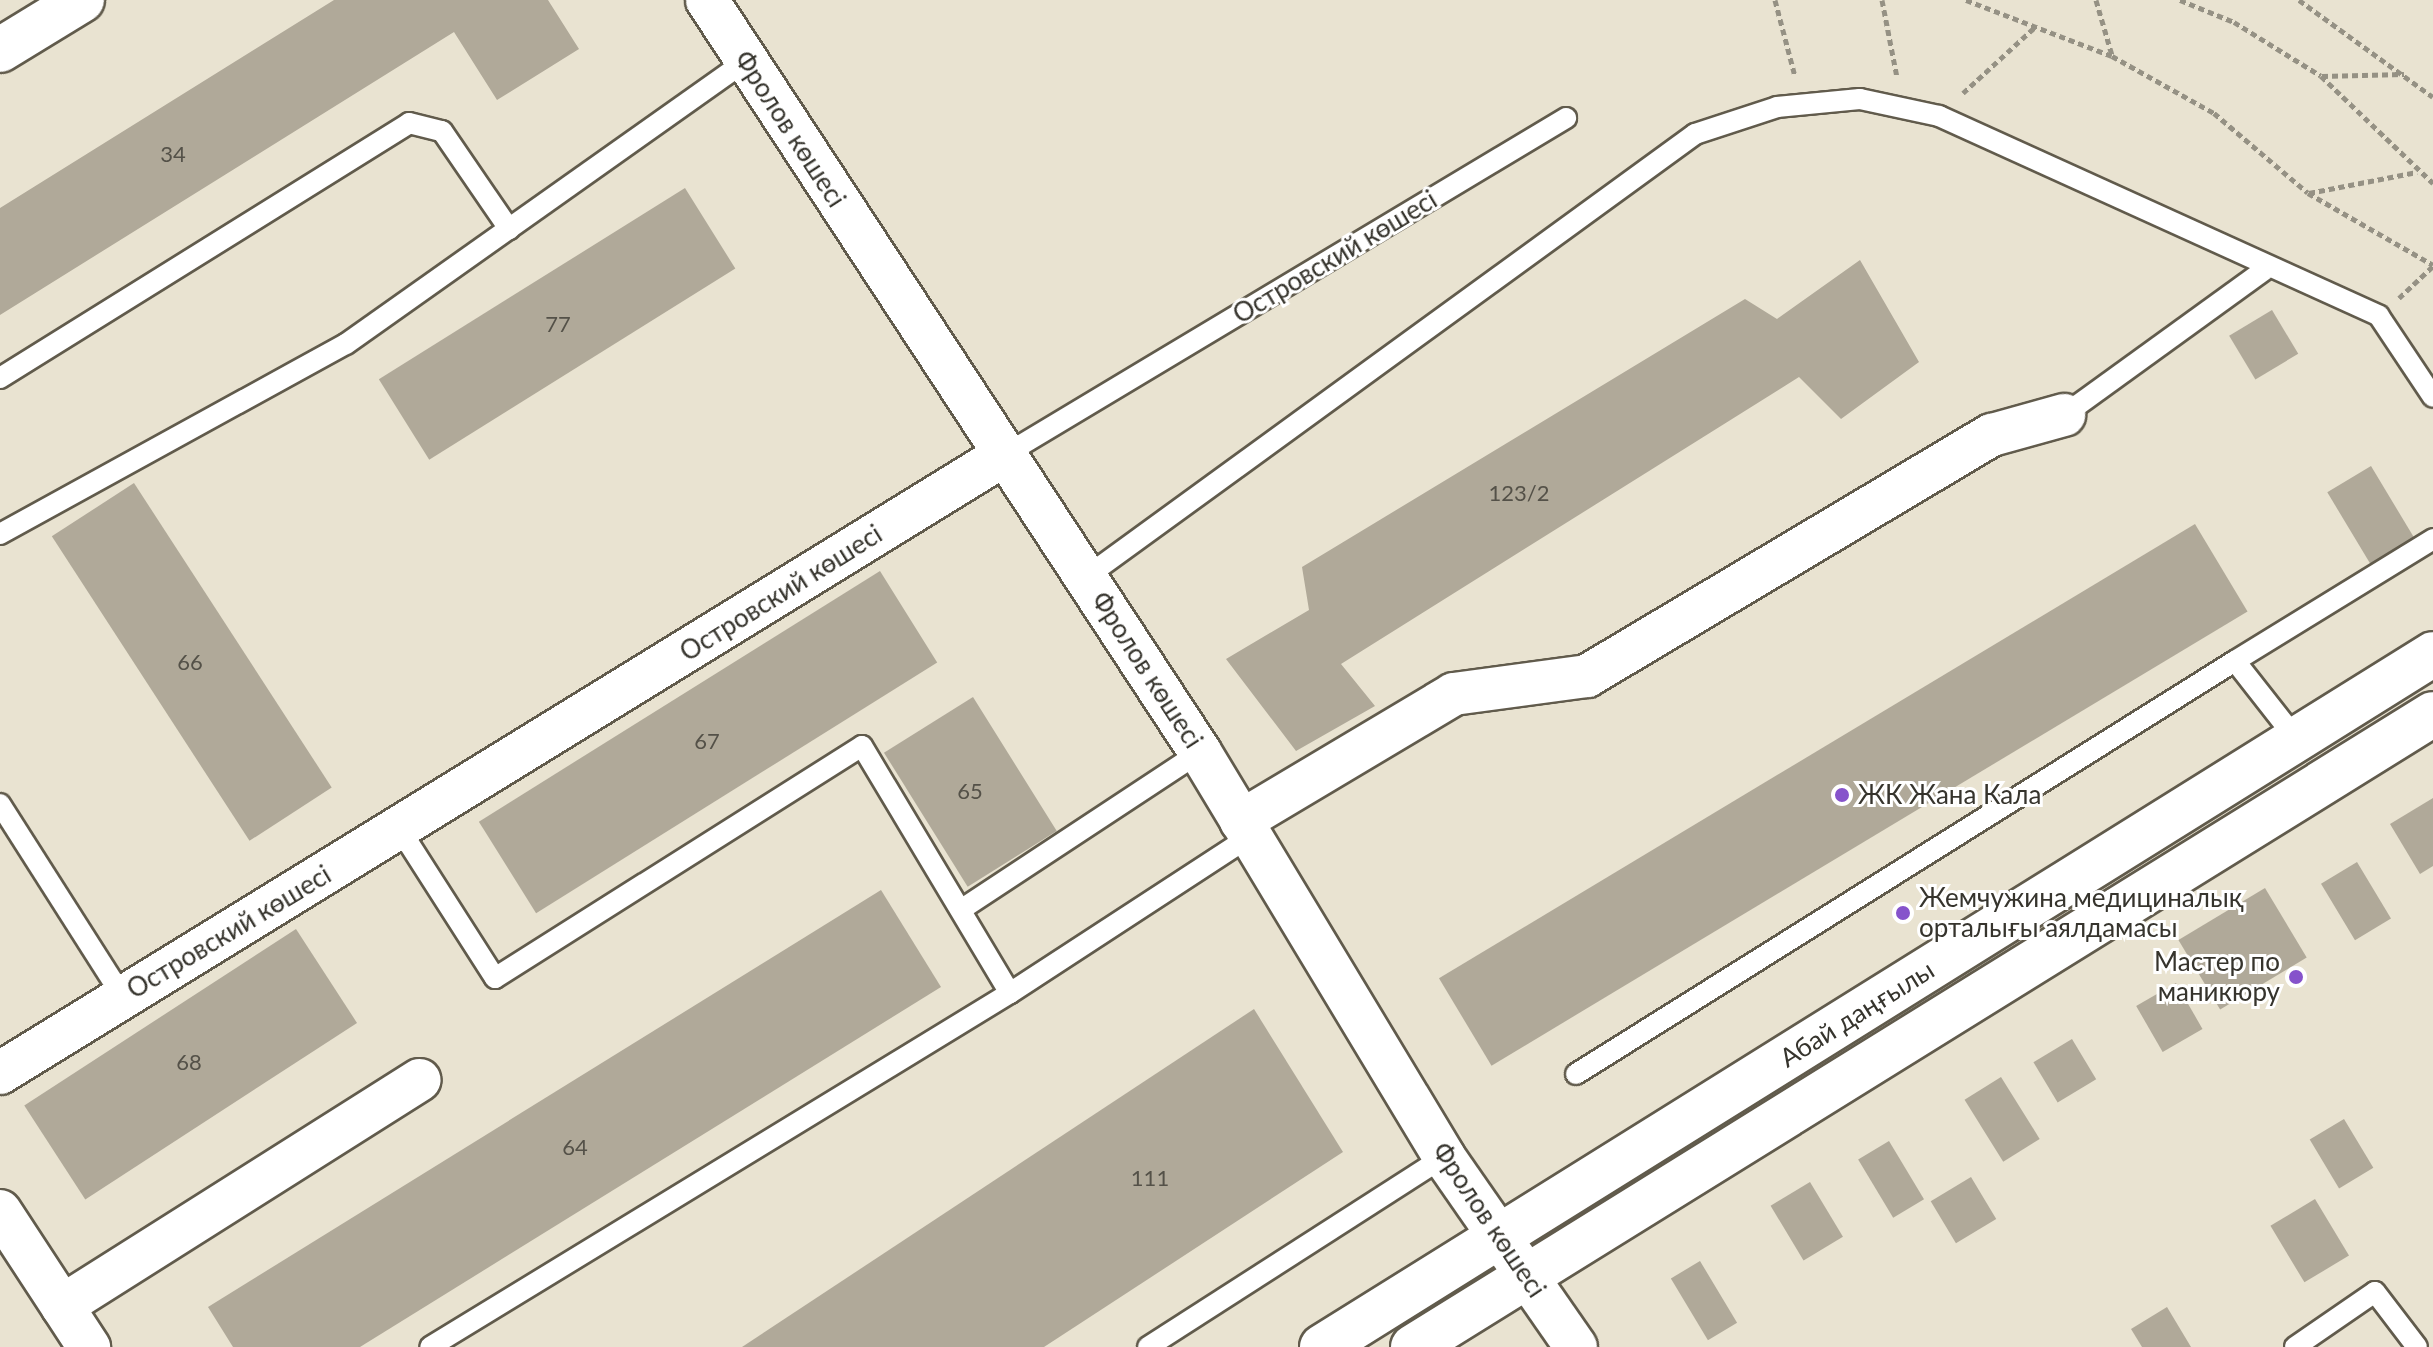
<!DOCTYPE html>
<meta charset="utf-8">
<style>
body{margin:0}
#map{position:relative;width:2433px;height:1347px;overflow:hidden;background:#e9e3d1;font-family:Lato,sans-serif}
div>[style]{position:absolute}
.building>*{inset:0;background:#b0a999;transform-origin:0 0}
.path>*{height:5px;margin-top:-2.5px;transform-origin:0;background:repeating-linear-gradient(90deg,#959184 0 6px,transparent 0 10px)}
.roads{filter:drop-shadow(2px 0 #615b4c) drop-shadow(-2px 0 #615b4c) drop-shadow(0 2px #615b4c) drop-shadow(0 -2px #615b4c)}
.lane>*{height:20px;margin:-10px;padding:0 10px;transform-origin:10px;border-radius:10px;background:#fff}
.street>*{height:42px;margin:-21px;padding:0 21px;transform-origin:21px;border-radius:21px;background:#fff}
.secondary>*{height:44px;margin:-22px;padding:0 22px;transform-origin:22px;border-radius:22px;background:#fff}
.dots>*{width:22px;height:22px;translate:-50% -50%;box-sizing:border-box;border:4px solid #fff;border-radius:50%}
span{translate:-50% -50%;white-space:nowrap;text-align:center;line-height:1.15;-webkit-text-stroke:6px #fff;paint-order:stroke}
.number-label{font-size:22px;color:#545148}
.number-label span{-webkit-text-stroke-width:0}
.street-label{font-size:26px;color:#36342d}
.poi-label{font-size:26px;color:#36342d}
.left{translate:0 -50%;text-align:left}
.right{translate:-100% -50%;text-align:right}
</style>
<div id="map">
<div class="building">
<div style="clip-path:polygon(334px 0,548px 0,579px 49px,497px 100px,454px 32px,0 315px,0 208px)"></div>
<div style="left:685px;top:188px;width:95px;height:361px;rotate:58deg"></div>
<div style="clip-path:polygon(1860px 260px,1919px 362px,1841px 419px,1799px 377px,1341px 664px,1375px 706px,1296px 751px,1226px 659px,1309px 610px,1302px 567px,1745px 299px,1777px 319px)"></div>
<div style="left:2272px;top:310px;width:51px;height:50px;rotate:59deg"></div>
<div style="left:2371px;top:466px;width:87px;height:51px;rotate:59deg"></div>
<div style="left:134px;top:483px;width:363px;height:98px;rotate:57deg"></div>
<div style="left:2195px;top:524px;width:102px;height:882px;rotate:59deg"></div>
<div style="left:880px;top:571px;width:108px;height:473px;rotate:58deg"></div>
<div style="left:973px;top:697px;width:158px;height:105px;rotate:58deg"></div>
<div style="clip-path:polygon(2433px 798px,2433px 866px,2420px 874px,2390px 824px)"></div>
<div style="left:2357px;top:862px;width:66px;height:42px;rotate:59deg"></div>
<div style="left:2265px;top:888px;width:81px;height:101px;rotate:59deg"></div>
<div style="clip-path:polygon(881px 890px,941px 987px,360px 1347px,233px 1347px,208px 1307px)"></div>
<div style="left:296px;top:929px;width:112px;height:324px;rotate:57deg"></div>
<div style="left:2176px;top:983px;width:53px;height:46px;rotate:60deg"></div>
<div style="clip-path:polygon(1254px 1009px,1343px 1152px,1044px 1347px,742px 1347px)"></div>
<div style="left:2072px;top:1039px;width:47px;height:45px;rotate:59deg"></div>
<div style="left:2001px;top:1077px;width:73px;height:43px;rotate:58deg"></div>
<div style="left:2344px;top:1119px;width:57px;height:40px;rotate:59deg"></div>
<div style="left:1889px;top:1141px;width:68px;height:36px;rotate:59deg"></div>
<div style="left:1971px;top:1177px;width:49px;height:47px;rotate:59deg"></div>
<div style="left:1810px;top:1182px;width:64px;height:46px;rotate:59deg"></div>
<div style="left:2315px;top:1199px;width:66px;height:52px;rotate:59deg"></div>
<div style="left:1700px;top:1261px;width:72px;height:34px;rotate:59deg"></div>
<div style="clip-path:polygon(2167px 1307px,2191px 1347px,2142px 1347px,2131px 1329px)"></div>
</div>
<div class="path">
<div style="left:1775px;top:0;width:79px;rotate:75.3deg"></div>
<div style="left:1882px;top:0;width:78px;rotate:79deg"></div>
<div style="left:1966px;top:0;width:156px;rotate:21deg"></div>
<div style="left:2112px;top:56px;width:117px;rotate:29.2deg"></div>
<div style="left:2214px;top:113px;width:123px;rotate:40.4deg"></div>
<div style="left:2308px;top:193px;width:144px;rotate:29.9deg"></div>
<div style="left:2096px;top:0;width:57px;rotate:73.8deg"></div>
<div style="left:2180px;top:0;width:58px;rotate:22.2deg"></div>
<div style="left:2234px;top:22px;width:102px;rotate:31.8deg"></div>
<div style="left:2321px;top:76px;width:155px;rotate:43.7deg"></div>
<div style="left:2299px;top:0;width:165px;rotate:35.9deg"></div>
<div style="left:2322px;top:76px;width:82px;rotate:-1.4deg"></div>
<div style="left:1963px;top:93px;width:99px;rotate:-42.5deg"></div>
<div style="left:2309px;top:193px;width:110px;rotate:-11deg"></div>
<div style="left:2399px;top:298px;width:47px;rotate:-43.3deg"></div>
</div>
<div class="roads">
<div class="lane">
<div style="left:0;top:378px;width:482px;rotate:-31.9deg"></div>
<div style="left:409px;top:123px;width:34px;rotate:14deg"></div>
<div style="left:442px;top:131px;width:119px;rotate:55.6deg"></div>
<div style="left:2064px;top:415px;width:247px;rotate:-35.9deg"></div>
<div style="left:1001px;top:457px;width:659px;rotate:-30.96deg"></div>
<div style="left:0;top:534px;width:395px;rotate:-28.8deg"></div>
<div style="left:346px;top:344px;width:490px;rotate:-35.3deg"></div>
<div style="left:1086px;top:577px;width:753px;rotate:-36.03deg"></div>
<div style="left:1695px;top:134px;width:86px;rotate:-18.2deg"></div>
<div style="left:1777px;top:107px;width:83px;rotate:-5.5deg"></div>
<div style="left:1860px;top:99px;width:81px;rotate:12.1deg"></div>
<div style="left:1939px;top:116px;width:483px;rotate:24.4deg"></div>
<div style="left:2379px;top:316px;width:97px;rotate:56.3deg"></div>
<div style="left:2297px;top:740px;width:100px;rotate:-128.1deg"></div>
<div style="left:2235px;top:661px;width:233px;rotate:-31.6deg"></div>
<div style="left:0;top:804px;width:229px;rotate:57.5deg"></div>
<div style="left:399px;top:828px;width:178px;rotate:57.4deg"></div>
<div style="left:495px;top:978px;width:434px;rotate:-32.3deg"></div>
<div style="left:862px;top:746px;width:288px;rotate:59.1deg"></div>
<div style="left:1010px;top:993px;width:679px;rotate:148.6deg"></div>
<div style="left:962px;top:909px;width:285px;rotate:-33.4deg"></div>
<div style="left:1010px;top:993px;width:288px;rotate:-33.1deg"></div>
<div style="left:1576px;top:1074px;width:778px;rotate:-32.08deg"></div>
<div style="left:1148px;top:1347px;width:352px;rotate:-32.7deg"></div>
<div style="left:2295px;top:1347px;width:97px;rotate:-34.5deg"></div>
<div style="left:2375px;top:1292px;width:69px;rotate:52.6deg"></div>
</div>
<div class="street">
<div style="left:707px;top:0;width:899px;rotate:56.75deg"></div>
<div style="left:1200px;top:752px;width:473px;rotate:58.9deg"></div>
<div style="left:1444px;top:1157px;width:231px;rotate:55.2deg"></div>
<div style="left:1241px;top:821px;width:248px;rotate:-30.8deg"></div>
<div style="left:1454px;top:694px;width:134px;rotate:-7.7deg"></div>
<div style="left:1587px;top:676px;width:471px;rotate:-30.8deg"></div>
<div style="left:1992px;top:435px;width:75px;rotate:-15.5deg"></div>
<div style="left:0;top:1073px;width:1175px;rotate:-31.61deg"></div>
<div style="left:0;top:1211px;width:163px;rotate:56.8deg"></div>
<div style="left:62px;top:1306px;width:423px;rotate:-32.3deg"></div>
</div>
<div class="secondary">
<div style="left:0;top:50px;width:96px;rotate:-31.4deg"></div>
<div style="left:1322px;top:1347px;width:1309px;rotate:-31.95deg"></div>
<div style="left:1413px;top:1347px;width:1200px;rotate:-31.82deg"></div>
</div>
</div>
<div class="dots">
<div style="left:1842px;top:795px;background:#8653cb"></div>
<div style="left:1903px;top:913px;background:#8653cb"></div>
<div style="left:2296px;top:977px;background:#8653cb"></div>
</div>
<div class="number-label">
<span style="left:173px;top:154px">34</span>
<span style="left:558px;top:324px">77</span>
<span style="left:1519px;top:493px">123/2</span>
<span style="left:190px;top:662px">66</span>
<span style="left:707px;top:741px">67</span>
<span style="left:970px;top:791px">65</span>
<span style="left:189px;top:1062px">68</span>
<span style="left:575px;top:1147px">64</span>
<span style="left:1150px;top:1178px">111</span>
</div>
<div class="street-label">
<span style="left:790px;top:129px;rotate:57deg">Фролов көшесі</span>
<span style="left:1335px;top:257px;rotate:-31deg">Островский көшесі</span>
<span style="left:781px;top:593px;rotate:-32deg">Островский көшесі</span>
<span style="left:1147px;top:670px;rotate:57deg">Фролов көшесі</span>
<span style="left:229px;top:932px;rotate:-31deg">Островский көшесі</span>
<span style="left:1857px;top:1014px;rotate:-32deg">Абай даңғылы</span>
<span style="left:1489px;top:1220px;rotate:56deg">Фролов көшесі</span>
</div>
<div class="poi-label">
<span class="left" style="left:1858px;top:795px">ЖК Жана Кала</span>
<span class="left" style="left:1919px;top:913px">Жемчужина медициналық<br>орталығы аялдамасы</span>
<span class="right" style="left:2280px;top:977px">Мастер по<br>маникюру</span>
</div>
</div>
